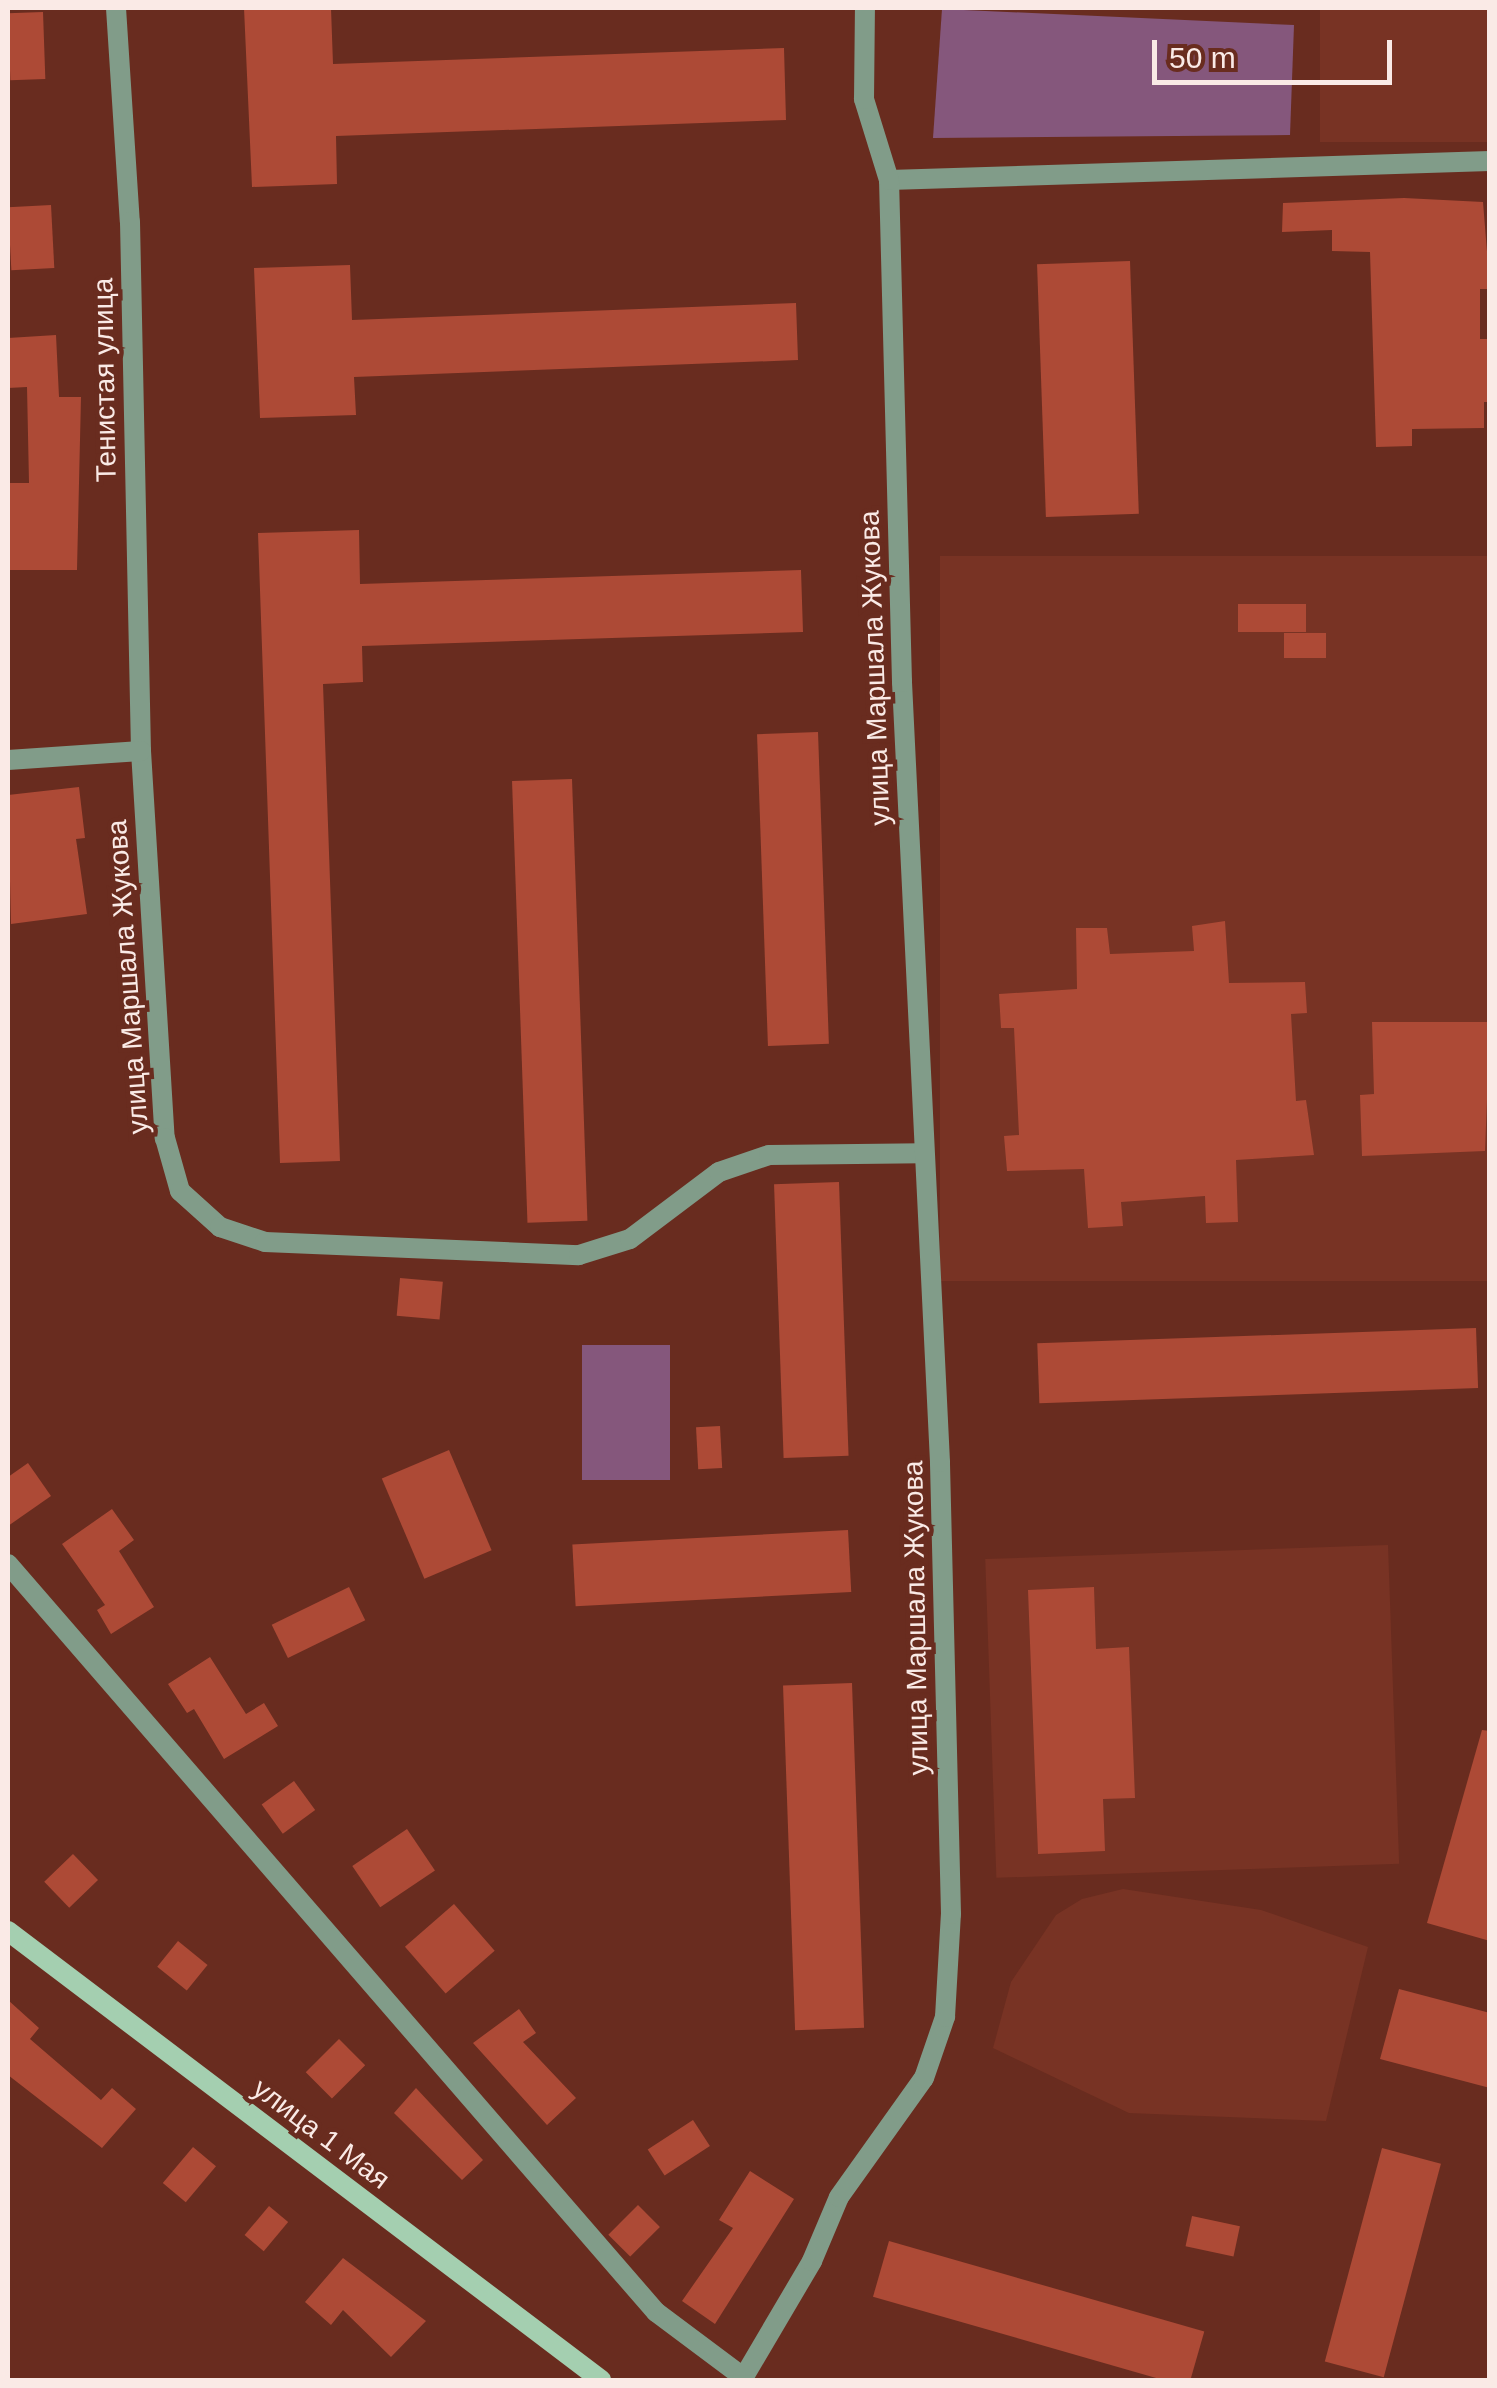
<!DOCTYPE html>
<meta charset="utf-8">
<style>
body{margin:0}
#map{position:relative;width:1497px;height:2388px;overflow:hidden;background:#692c1f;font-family:Helvetica,sans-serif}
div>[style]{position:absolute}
.built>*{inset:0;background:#783324;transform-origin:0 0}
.green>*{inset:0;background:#85577c;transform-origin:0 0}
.building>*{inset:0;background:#ad4a36;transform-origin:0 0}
.street>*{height:20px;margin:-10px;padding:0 10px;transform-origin:10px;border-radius:10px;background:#819c89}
.secondary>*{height:20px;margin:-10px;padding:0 10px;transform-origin:10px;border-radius:10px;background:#a4cfb0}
span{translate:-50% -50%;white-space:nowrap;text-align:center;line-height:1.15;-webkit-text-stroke:9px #692c1f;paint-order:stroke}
.street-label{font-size:28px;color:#faeae6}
.frame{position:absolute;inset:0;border:10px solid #faeae6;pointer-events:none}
.scale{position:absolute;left:1152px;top:40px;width:240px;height:45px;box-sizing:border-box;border:5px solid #faeae6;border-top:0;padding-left:12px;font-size:30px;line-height:35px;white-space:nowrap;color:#faeae6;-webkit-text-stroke:8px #692c1f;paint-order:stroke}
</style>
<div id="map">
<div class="built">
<div style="left:1320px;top:8px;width:169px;height:134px"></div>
<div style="left:1489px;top:556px;width:725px;height:549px;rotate:90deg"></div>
<div style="left:1388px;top:1545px;width:319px;height:403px;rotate:88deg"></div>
<div style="clip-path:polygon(1123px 1889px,1261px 1910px,1368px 1947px,1326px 2121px,1129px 2113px,993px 2048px,1011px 1982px,1056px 1915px,1082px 1899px)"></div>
</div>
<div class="green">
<div style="clip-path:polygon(942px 9px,1294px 25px,1290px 135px,933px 138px)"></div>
<div style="left:670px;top:1345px;width:135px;height:88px;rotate:90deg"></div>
</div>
<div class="building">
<div style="clip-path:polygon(244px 8px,331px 8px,333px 64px,784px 48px,786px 120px,336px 136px,337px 184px,252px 187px)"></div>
<div style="left:43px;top:12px;width:67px;height:35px;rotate:88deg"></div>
<div style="clip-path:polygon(1404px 198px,1483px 202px,1490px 289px,1480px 289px,1480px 339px,1490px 339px,1490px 402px,1484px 402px,1484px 428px,1412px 429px,1412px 446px,1376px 447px,1370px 252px,1332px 251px,1332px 230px,1282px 232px,1283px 203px)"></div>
<div style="left:51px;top:205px;width:63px;height:43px;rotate:87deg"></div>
<div style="left:1130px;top:261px;width:253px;height:93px;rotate:88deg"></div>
<div style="clip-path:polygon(350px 265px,352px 320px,796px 303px,798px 360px,354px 377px,356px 415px,260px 418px,254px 268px)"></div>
<div style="clip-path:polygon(56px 335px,59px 397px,81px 397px,77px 570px,8px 570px,8px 483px,29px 483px,27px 387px,8px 388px,8px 338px)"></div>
<div style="clip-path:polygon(359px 530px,360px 584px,801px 570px,803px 632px,362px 646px,363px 682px,323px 684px,340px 1161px,280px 1163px,258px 533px)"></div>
<div style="left:1306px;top:604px;width:28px;height:68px;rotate:90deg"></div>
<div style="left:1284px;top:633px;width:42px;height:25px"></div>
<div style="left:818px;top:732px;width:312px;height:61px;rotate:88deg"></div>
<div style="left:572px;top:779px;width:442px;height:60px;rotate:88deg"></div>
<div style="clip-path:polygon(79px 787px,85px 838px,76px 839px,87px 914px,11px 924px,8px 795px)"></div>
<div style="clip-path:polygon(1225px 921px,1229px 983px,1305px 982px,1307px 1013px,1291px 1014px,1296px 1101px,1306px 1100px,1314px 1155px,1236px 1160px,1238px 1222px,1206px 1223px,1205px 1196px,1121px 1202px,1123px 1226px,1088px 1228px,1084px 1169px,1007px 1171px,1004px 1136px,1019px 1135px,1014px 1028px,1001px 1028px,999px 994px,1077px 989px,1076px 928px,1107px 928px,1110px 954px,1194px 951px,1192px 926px)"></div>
<div style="clip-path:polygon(1372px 1022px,1490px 1022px,1485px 1151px,1362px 1156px,1360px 1095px,1374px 1094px)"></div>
<div style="left:839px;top:1182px;width:274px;height:65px;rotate:88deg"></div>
<div style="left:400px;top:1278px;width:43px;height:38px;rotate:5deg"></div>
<div style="left:1476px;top:1328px;width:60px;height:439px;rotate:88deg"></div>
<div style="left:720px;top:1426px;width:42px;height:24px;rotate:87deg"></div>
<div style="left:449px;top:1450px;width:109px;height:73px;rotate:67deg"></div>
<div style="clip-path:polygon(28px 1463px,51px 1496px,8px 1526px,8px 1477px)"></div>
<div style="clip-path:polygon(112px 1509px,134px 1540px,119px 1551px,154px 1607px,111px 1634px,97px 1610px,105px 1605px,62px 1544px)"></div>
<div style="left:848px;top:1530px;width:62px;height:276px;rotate:87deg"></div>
<div style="left:349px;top:1587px;width:37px;height:86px;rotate:64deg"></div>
<div style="clip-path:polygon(1094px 1587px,1096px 1649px,1129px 1647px,1135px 1798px,1103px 1799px,1105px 1851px,1038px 1854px,1028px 1590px)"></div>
<div style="clip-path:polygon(210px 1657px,246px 1714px,264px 1703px,278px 1726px,224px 1759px,194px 1709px,187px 1713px,168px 1684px)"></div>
<div style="left:852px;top:1683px;width:345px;height:69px;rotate:88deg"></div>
<div style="clip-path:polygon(1482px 1730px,1490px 1731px,1490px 1941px,1427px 1923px)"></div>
<div style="left:294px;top:1781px;width:36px;height:40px;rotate:54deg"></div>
<div style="left:407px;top:1829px;width:50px;height:66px;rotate:56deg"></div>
<div style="left:73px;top:1854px;width:36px;height:40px;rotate:46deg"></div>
<div style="left:454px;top:1904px;width:62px;height:65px;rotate:49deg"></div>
<div style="left:178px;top:1941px;width:38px;height:33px;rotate:39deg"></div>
<div style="clip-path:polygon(1399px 1989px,1490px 2013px,1490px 2088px,1380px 2059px)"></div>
<div style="clip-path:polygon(8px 2000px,39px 2028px,30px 2039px,101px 2100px,112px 2088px,136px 2109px,102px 2148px,8px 2075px)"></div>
<div style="clip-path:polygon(519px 2009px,536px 2033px,523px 2042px,576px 2098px,547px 2125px,473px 2043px)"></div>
<div style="left:339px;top:2039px;width:37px;height:47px;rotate:45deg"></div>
<div style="clip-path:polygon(416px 2088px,483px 2160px,462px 2180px,394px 2113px)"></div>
<div style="left:693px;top:2120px;width:31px;height:54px;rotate:57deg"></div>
<div style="left:193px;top:2147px;width:30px;height:47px;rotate:40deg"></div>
<div style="left:1382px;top:2148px;width:61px;height:221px;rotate:15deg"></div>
<div style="clip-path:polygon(750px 2171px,794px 2199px,715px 2324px,682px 2301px,733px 2228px,719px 2220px)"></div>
<div style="left:638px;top:2205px;width:31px;height:42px;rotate:45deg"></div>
<div style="left:269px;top:2206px;width:25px;height:38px;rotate:40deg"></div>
<div style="left:1192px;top:2216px;width:49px;height:31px;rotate:12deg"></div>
<div style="left:889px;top:2241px;width:328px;height:58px;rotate:16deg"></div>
<div style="clip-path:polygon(343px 2258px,426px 2321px,391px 2357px,343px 2310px,331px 2325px,305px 2302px)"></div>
</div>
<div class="street">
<div style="left:116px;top:8px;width:214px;rotate:86.3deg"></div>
<div style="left:130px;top:222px;width:529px;rotate:88.81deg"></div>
<div style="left:141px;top:751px;width:388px;rotate:86.5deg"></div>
<div style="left:165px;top:1138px;width:55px;rotate:74.2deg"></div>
<div style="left:180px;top:1191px;width:54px;rotate:42deg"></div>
<div style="left:220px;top:1227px;width:47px;rotate:18.4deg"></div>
<div style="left:265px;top:1242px;width:314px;rotate:2.4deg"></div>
<div style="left:579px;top:1255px;width:53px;rotate:-17.4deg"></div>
<div style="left:630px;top:1239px;width:111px;rotate:-37deg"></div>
<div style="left:719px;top:1172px;width:53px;rotate:-18.8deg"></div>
<div style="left:769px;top:1155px;width:153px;rotate:-0.7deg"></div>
<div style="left:889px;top:180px;width:601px;rotate:-1.81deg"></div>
<div style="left:8px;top:760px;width:133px;rotate:-3.9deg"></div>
<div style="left:8px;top:1564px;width:990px;rotate:49.1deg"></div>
<div style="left:656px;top:2312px;width:109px;rotate:36.8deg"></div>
<div style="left:742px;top:2380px;width:138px;rotate:-59.5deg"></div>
<div style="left:812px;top:2261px;width:69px;rotate:-67.1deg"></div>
<div style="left:839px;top:2197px;width:146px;rotate:-54.5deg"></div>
<div style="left:924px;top:2078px;width:65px;rotate:-71deg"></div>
<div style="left:945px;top:2017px;width:103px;rotate:-86.7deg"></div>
<div style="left:951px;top:1914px;width:452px;rotate:-91.4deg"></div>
<div style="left:940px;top:1462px;width:781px;rotate:-92.79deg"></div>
<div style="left:902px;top:682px;width:502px;rotate:-91.48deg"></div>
<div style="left:889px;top:180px;width:85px;rotate:-107.2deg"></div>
<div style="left:864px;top:99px;width:91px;rotate:-89.4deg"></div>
</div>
<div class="secondary">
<div style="left:8px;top:1931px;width:744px;rotate:37.13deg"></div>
</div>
<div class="street-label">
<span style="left:105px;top:380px;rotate:-91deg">Тенистая улица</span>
<span style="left:875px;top:668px;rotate:-92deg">улица Маршала Жукова</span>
<span style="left:128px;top:977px;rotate:-94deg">улица Маршала Жукова</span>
<span style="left:916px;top:1618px;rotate:-91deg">улица Маршала Жукова</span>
<span style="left:321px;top:2134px;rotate:37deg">улица 1 Мая</span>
</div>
<div class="frame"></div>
<div class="scale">50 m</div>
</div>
